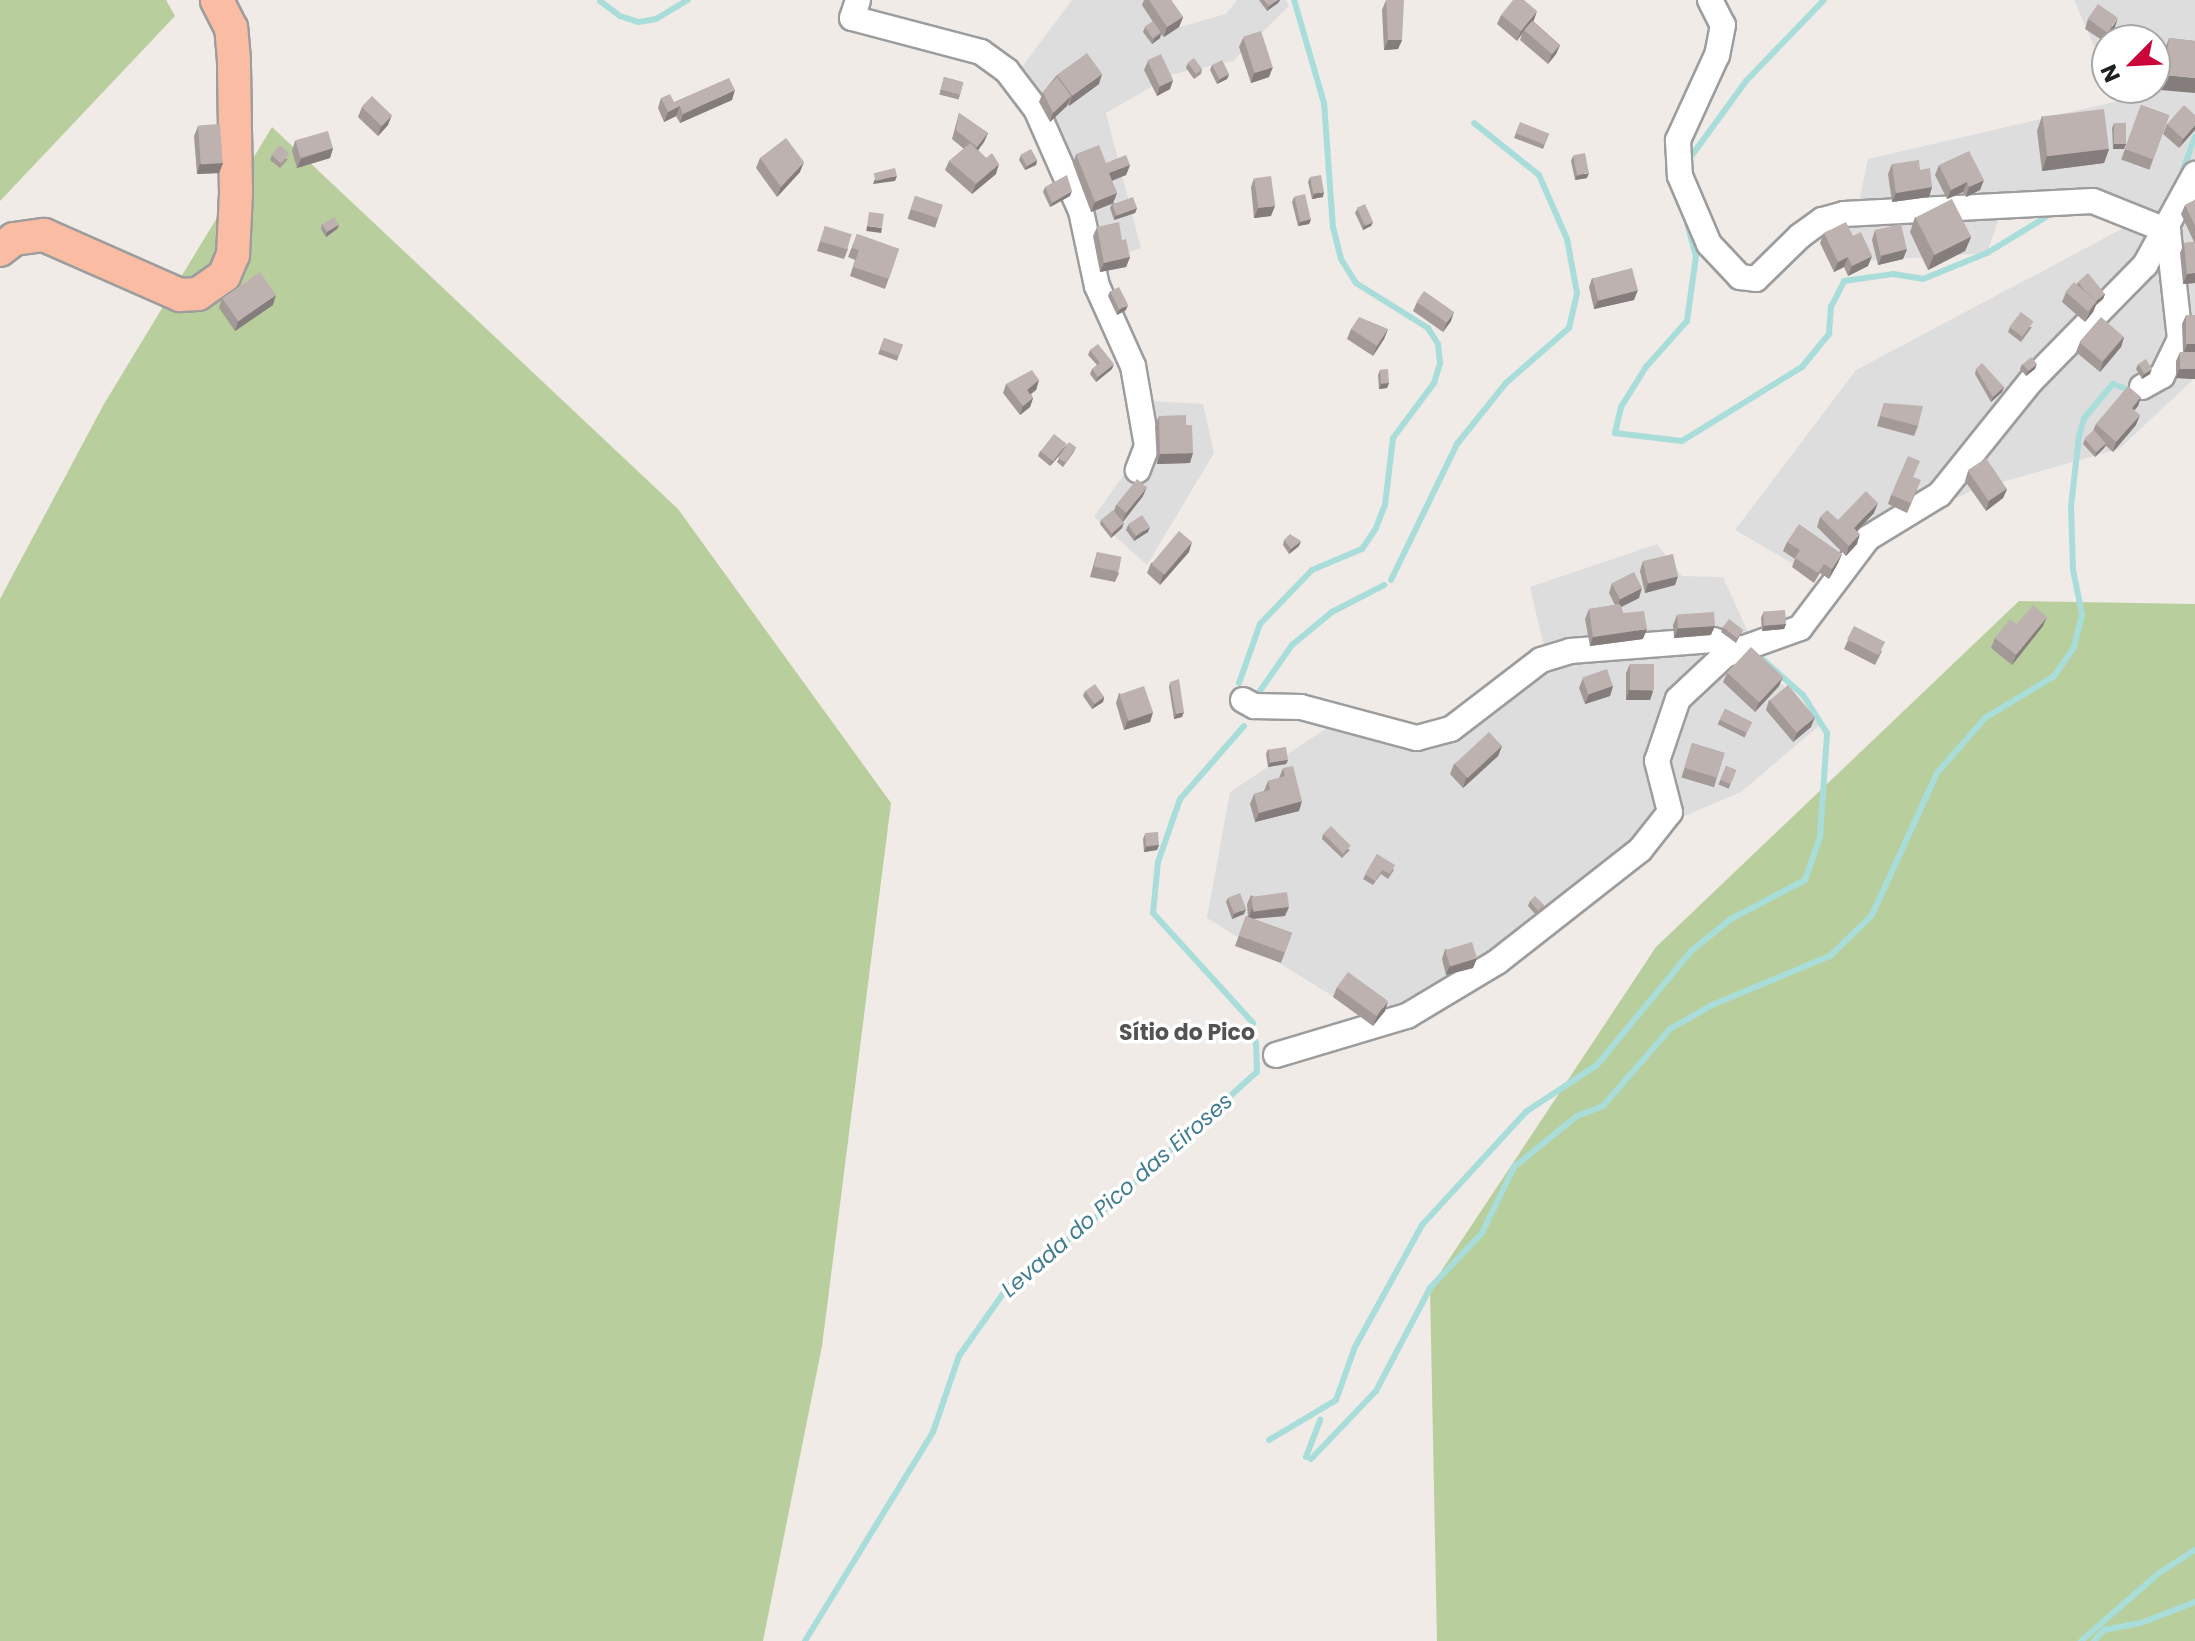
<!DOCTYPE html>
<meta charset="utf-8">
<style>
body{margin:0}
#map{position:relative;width:2195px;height:1641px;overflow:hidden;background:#f0ebe7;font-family:Poppins,sans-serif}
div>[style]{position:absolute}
.residential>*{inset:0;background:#dedddd}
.forest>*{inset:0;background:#b9ce9d}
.stream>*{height:6px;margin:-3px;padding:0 3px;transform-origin:3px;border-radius:3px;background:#a9ddda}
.roads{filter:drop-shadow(2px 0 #9d9d9d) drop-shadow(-2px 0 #9d9d9d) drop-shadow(0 2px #9d9d9d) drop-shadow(0 -2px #9d9d9d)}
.minor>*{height:24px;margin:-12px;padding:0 12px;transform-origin:12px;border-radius:12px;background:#fff}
.major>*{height:32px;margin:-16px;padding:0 16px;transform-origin:16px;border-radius:16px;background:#fabda3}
.wall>*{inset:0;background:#a39997;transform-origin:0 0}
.shaded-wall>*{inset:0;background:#847d7b;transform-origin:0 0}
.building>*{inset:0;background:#bdb2b0;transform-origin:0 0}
span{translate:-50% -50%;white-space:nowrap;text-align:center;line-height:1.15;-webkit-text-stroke:7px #fff;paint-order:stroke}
.neighbourhood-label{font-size:22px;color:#535353;font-weight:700}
.water-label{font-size:22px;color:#427d8f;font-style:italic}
.north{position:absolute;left:2091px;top:24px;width:80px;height:80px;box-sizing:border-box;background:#fff;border:2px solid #a6a6a6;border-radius:50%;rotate:246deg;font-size:22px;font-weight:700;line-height:32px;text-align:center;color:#202020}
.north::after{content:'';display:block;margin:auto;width:28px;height:36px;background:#cb053a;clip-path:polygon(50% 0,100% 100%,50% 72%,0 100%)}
</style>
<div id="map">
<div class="residential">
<div style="clip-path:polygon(1072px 0,1153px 0,1173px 29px,1226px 14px,1237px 0,1286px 0,1289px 6px,1233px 61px,1174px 74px,1106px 113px,1141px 248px,1090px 266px,1044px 138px,1009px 84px)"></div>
<div style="clip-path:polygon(2074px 0,2195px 0,2195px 378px,2119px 449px,1974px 490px,1800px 568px,1735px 530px,1856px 370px,2135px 222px,2107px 198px,2005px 201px,1987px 253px,1839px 263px,1816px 227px,1858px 207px,1868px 159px,2118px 101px,2113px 88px,2155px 88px,2155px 40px,2107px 40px,2107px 75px)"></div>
<div style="clip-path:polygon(1147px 401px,1203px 404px,1214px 453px,1147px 565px,1094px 517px,1150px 437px)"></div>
<div style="clip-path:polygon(1657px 544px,1682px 576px,1723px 577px,1761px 661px,1820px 725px,1741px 792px,1673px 821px,1411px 1011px,1371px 1020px,1207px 918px,1230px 792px,1345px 716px,1441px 733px,1545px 651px,1530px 587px)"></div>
</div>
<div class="forest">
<div style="clip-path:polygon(0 0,166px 0,175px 16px,0 201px)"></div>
<div style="clip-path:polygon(272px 127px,678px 509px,891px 803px,822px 1346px,763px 1641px,0 1641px,0 599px,104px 404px)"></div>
<div style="clip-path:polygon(2019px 601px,2195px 604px,2195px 1641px,1437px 1641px,1430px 1288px,1656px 947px)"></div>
</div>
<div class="stream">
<div style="left:600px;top:1px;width:25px;rotate:37deg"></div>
<div style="left:620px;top:16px;width:20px;rotate:18deg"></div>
<div style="left:639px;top:22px;width:17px;rotate:-10deg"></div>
<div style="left:656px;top:19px;width:37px;rotate:-31deg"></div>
<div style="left:1687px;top:162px;width:100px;rotate:-53.9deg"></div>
<div style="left:1746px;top:81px;width:112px;rotate:-46.1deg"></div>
<div style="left:2180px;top:178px;width:44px;rotate:-69.9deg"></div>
<div style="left:1686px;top:219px;width:38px;rotate:75deg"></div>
<div style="left:1696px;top:256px;width:66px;rotate:97.9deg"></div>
<div style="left:1687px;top:321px;width:62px;rotate:131.7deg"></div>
<div style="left:1646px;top:367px;width:47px;rotate:122deg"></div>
<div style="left:1621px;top:407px;width:27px;rotate:103deg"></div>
<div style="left:1615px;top:433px;width:67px;rotate:6.8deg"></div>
<div style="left:1682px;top:441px;width:141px;rotate:-31.7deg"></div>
<div style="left:1802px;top:367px;width:43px;rotate:-50.7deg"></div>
<div style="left:1829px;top:334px;width:27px;rotate:-86deg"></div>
<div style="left:1831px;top:307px;width:29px;rotate:-63deg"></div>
<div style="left:1844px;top:281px;width:49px;rotate:-8.1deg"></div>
<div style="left:1893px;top:274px;width:30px;rotate:9deg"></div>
<div style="left:1923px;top:279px;width:69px;rotate:-22.1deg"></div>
<div style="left:1987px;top:253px;width:69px;rotate:-31.4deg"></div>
<div style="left:1391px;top:580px;width:151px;rotate:-64.1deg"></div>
<div style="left:1457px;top:444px;width:78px;rotate:-51.2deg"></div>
<div style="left:1506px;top:383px;width:84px;rotate:-41.1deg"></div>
<div style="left:1569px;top:328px;width:36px;rotate:-77deg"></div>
<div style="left:1577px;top:293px;width:55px;rotate:-100.5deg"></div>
<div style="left:1567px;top:239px;width:70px;rotate:-113.6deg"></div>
<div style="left:1539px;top:175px;width:83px;rotate:-141.3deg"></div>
<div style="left:1239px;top:683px;width:63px;rotate:-70.4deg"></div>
<div style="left:1260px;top:624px;width:75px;rotate:-46.1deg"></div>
<div style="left:1312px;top:570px;width:54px;rotate:-22.8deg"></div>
<div style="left:1362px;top:549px;width:25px;rotate:-56deg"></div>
<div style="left:1376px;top:528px;width:25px;rotate:-69deg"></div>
<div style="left:1385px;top:505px;width:67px;rotate:-83.2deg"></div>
<div style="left:1393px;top:438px;width:69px;rotate:-53.3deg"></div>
<div style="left:1434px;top:383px;width:21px;rotate:-73deg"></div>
<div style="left:1440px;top:363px;width:19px;rotate:-96deg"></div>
<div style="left:1438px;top:344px;width:19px;rotate:-122deg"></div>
<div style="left:1428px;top:328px;width:85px;rotate:-148deg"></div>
<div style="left:1356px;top:283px;width:28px;rotate:-122deg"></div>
<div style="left:1341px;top:259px;width:32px;rotate:-104deg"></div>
<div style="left:1333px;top:228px;width:125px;rotate:-94.1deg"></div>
<div style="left:1324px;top:103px;width:107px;rotate:-106.2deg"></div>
<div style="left:1255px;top:698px;width:65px;rotate:-55.1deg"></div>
<div style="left:1292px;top:645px;width:52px;rotate:-39.5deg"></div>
<div style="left:1332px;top:612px;width:59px;rotate:-27.4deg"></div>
<div style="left:1244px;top:726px;width:97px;rotate:131.2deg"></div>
<div style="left:1180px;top:799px;width:67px;rotate:109.2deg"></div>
<div style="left:1158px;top:862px;width:51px;rotate:95.6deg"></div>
<div style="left:1153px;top:913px;width:149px;rotate:47.7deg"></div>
<div style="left:1269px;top:1440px;width:78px;rotate:-30.8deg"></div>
<div style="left:1336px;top:1400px;width:56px;rotate:-70.3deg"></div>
<div style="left:1355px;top:1347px;width:139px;rotate:-61.2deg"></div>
<div style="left:1422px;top:1225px;width:155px;rotate:-47.4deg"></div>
<div style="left:1527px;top:1111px;width:84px;rotate:-33.3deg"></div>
<div style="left:1597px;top:1065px;width:148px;rotate:-50.5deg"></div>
<div style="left:1691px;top:951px;width:51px;rotate:-38.7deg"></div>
<div style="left:1731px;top:919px;width:84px;rotate:-27.8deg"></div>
<div style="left:1805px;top:880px;width:46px;rotate:-70.8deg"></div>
<div style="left:1820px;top:837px;width:104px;rotate:-86.1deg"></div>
<div style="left:1827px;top:733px;width:45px;rotate:-122.3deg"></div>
<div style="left:1803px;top:695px;width:57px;rotate:-138.5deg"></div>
<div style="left:1306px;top:1457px;width:40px;rotate:-69deg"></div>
<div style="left:1311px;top:1459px;width:94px;rotate:-46.3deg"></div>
<div style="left:1376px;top:1391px;width:116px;rotate:-62.3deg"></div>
<div style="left:1430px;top:1288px;width:76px;rotate:-46.6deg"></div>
<div style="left:1482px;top:1233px;width:73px;rotate:-64.1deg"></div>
<div style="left:1514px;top:1167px;width:81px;rotate:-39deg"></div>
<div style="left:1577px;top:1116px;width:28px;rotate:-21deg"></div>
<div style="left:1603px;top:1106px;width:102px;rotate:-49deg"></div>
<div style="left:1670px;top:1029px;width:48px;rotate:-29.7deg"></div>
<div style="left:1712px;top:1005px;width:128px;rotate:-22.6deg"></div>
<div style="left:1830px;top:956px;width:59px;rotate:-44.3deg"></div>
<div style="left:1872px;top:915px;width:156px;rotate:-65.4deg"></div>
<div style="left:1937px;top:773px;width:73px;rotate:-48.9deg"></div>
<div style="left:1985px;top:718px;width:81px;rotate:-31.3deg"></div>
<div style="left:2054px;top:676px;width:35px;rotate:-55deg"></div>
<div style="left:2074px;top:647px;width:34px;rotate:-76deg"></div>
<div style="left:2082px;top:614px;width:45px;rotate:-101.6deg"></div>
<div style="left:2073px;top:570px;width:63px;rotate:-91.8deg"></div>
<div style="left:2071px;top:507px;width:71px;rotate:-83.6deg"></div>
<div style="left:2079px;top:436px;width:19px;rotate:-74deg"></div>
<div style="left:2084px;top:418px;width:45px;rotate:-49.5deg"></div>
<div style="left:2113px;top:384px;width:19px;rotate:21deg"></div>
<div style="left:805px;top:1641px;width:245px;rotate:-58.5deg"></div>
<div style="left:933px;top:1432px;width:80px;rotate:-71.1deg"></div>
<div style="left:959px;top:1356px;width:83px;rotate:-54.8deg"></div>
<div style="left:1007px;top:1288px;width:110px;rotate:-38.3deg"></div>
<div style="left:1093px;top:1220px;width:221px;rotate:-42.1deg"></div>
<div style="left:1257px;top:1072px;width:30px;rotate:-92deg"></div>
<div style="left:2081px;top:1641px;width:103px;rotate:-41.1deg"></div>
<div style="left:2159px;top:1573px;width:43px;rotate:-32.6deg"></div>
<div style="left:2094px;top:1641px;width:15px;rotate:-48deg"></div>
<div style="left:2104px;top:1630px;width:38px;rotate:-11deg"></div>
<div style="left:2141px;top:1623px;width:58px;rotate:-21.3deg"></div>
</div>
<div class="roads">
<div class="minor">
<div style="left:858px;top:0;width:19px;rotate:108deg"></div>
<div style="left:852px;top:18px;width:133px;rotate:14.8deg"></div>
<div style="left:981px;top:52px;width:32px;rotate:36deg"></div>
<div style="left:1007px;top:71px;width:48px;rotate:52.7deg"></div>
<div style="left:1036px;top:109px;width:111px;rotate:66.2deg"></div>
<div style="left:1081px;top:211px;width:77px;rotate:78deg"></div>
<div style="left:1097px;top:286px;width:88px;rotate:65.8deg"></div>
<div style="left:1133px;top:366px;width:81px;rotate:80.1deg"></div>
<div style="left:1147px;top:446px;width:26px;rotate:111deg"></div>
<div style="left:1710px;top:0;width:28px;rotate:63deg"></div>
<div style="left:1723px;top:25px;width:31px;rotate:101deg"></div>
<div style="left:1717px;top:55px;width:94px;rotate:114.6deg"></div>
<div style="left:1678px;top:140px;width:36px;rotate:87deg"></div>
<div style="left:1680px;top:176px;width:74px;rotate:66.9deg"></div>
<div style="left:1709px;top:244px;width:45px;rotate:46.8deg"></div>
<div style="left:1740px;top:277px;width:16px;rotate:7deg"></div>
<div style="left:1756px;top:279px;width:62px;rotate:-44.3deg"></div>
<div style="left:1800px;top:236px;width:27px;rotate:-36deg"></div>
<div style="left:1822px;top:220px;width:23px;rotate:-15deg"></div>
<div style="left:1844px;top:214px;width:249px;rotate:-3deg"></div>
<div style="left:2093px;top:201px;width:81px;rotate:21.8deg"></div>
<div style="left:2142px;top:387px;width:23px;rotate:-29deg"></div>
<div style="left:2162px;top:376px;width:41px;rotate:-64.1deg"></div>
<div style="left:2180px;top:339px;width:109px;rotate:-96.3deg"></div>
<div style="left:1243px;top:700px;width:13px;rotate:29deg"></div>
<div style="left:1254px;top:706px;width:47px;rotate:1.2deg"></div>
<div style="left:1301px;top:707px;width:120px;rotate:15deg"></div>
<div style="left:1417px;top:738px;width:35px;rotate:-15deg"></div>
<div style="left:1451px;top:729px;width:113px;rotate:-37.5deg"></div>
<div style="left:1541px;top:660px;width:30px;rotate:-17deg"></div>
<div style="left:1570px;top:651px;width:143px;rotate:-4.4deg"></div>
<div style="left:1713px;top:640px;width:28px;rotate:18deg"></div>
<div style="left:1276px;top:1055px;width:137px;rotate:-16.6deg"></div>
<div style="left:1407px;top:1016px;width:105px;rotate:-31deg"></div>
<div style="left:1497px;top:962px;width:182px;rotate:-38.1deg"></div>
<div style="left:1640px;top:850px;width:48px;rotate:-51.7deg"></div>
<div style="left:1670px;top:812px;width:53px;rotate:-104.3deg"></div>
<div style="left:1657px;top:761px;width:65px;rotate:-71.3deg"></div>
<div style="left:1678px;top:699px;width:64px;rotate:-43.1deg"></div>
<div style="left:1725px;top:655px;width:80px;rotate:-19.8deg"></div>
<div style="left:1800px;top:628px;width:113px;rotate:-52.9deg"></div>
<div style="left:1868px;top:538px;width:84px;rotate:-31.4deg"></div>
<div style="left:1940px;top:494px;width:145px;rotate:-51.2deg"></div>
<div style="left:2031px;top:381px;width:163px;rotate:-45.5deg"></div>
<div style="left:2145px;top:265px;width:104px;rotate:-61.2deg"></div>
</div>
<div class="major">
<div style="left:0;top:250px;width:18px;rotate:-38deg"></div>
<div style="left:14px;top:239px;width:30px;rotate:-8deg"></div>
<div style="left:44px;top:235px;width:149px;rotate:23.8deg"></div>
<div style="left:180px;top:295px;width:18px;rotate:-3deg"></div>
<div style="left:198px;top:294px;width:32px;rotate:-35deg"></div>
<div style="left:224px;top:276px;width:23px;rotate:-67deg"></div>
<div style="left:233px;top:255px;width:62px;rotate:-87.2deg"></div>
<div style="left:236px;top:193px;width:133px;rotate:-90.9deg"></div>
<div style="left:234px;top:60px;width:32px;rotate:-95deg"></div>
<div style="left:231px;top:28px;width:31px;rotate:-117deg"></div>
</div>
</div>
<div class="wall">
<div style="clip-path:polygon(1144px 0,1171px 0,1183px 17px,1179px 27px,1164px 37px,1161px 34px,1160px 38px,1152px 44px,1143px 32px,1145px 27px,1155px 25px,1142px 5px)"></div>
<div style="clip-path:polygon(1259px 0,1280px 0,1278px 3px,1267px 11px)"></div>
<div style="clip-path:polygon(1386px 0,1402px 40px,1398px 49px,1384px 50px,1382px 10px)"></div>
<div style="clip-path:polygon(1501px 15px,1533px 21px,1560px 45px,1556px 54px,1548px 64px,1520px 40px,1522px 34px,1517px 41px,1497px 24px)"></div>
<div style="clip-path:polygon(2088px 19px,2115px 27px,2105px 42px,2085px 29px)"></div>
<div style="clip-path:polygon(1243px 38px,1269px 77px,1251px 83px,1239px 47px)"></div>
<div style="clip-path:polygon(2169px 38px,2195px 41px,2160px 90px,2164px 52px)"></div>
<div style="clip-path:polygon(1148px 61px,1173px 80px,1170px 89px,1157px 96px,1144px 70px)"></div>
<div style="clip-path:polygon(1188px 63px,1202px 69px,1201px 74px,1194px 79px,1186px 68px)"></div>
<div style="clip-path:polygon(1212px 65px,1229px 74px,1227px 79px,1217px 84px,1210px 70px)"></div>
<div style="clip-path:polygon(1057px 75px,1099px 84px,1069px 106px,1068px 104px,1050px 122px,1039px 102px,1043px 92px)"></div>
<div style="left:944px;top:77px;width:20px;height:18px;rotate:15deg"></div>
<div style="clip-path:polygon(661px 98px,674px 102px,732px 100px,680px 123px,676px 116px,664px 122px,658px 108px)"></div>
<div style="left:2141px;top:105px;width:30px;height:58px;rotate:20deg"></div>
<div style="clip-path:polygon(362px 107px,388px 125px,378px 136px,358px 117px)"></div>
<div style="clip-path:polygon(959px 113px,988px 133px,984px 142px,978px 150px,986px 158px,996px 174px,972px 194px,945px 170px,949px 161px,964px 149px,952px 139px)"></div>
<div style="clip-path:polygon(2195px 115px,2179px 148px,2163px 134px,2167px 124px)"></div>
<div style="clip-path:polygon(2042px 116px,2109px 149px,2104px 163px,2042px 171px,2037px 131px)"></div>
<div style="clip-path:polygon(2114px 123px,2124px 149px,2113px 149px,2112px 128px)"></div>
<div style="clip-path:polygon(198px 126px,223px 163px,219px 173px,197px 174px,194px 136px)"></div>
<div style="clip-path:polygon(1516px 133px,1549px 134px,1543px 149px,1514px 138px)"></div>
<div style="clip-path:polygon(295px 141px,333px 148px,330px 158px,297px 168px,292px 151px)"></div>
<div style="clip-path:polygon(1076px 154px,1106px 163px,1130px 165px,1126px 175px,1112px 181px,1117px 193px,1113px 203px,1137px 208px,1135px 213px,1114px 220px,1110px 208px,1112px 204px,1091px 212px,1073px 164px)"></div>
<div style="clip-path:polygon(272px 155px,288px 159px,280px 168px,270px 160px)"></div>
<div style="clip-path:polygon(1021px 155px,1037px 160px,1036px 165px,1025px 170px,1019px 160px)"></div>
<div style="clip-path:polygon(1573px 156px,1587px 178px,1575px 180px,1571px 161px)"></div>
<div style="clip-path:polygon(760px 158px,800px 172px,777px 197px,756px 168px)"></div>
<div style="clip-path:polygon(1892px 164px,1920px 170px,1932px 187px,1929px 197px,1892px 202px,1888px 174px)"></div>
<div style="clip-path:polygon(1939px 165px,1980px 190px,1966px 197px,1963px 192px,1947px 199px,1935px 175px)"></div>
<div style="clip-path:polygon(1310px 177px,1323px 197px,1312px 199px,1308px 182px)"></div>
<div style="clip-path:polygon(1254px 178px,1271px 216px,1254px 218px,1251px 187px)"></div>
<div style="clip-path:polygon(1045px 187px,1070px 196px,1050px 207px,1043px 192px)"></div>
<div style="left:915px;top:196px;width:29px;height:24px;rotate:18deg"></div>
<div style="clip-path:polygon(1294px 197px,1311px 219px,1309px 224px,1298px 226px,1292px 202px)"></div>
<div style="clip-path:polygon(2195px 200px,2195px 283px,2183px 284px,2180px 253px,2184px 243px,2194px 242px,2181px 214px,2185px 205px)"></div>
<div style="clip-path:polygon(1357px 209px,1373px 222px,1371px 226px,1363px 230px,1355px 213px)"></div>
<div style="clip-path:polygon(1915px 217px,1971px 237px,1965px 251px,1928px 270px,1910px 232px)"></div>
<div style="clip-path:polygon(322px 224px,339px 225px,337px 229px,326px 237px,321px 229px)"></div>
<div style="clip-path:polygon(825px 226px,848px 249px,844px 259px,817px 251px)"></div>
<div style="clip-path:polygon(1097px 227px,1122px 240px,1130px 257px,1126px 267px,1100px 272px,1093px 236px)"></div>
<div style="clip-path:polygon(1875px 230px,1907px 249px,1903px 259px,1878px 265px,1872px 240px)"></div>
<div style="clip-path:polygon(1824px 233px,1868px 266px,1848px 276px,1844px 267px,1834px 272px,1820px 243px)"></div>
<div style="clip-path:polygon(857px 234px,899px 249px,885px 289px,850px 276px,855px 260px,848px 257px)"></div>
<div style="clip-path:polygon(1592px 278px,1634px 300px,1594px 309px,1589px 287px)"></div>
<div style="clip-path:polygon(2078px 282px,2105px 294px,2103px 299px,2096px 305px,2093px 312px,2085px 322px,2062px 302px,2066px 292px,2077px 284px)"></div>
<div style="clip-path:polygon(1110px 291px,1126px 310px,1117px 315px,1108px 296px)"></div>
<div style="clip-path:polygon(222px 298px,273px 305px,235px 331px,219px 308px)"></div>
<div style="clip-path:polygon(1417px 302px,1451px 321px,1443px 332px,1413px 311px)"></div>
<div style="clip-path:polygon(2186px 315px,2195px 379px,2176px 378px,2176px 361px,2180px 352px,2183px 352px,2182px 324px)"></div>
<div style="clip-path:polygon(2010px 327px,2032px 327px,2021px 342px,2008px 332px)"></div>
<div style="clip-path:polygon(1351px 329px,1388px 329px,1384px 339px,1373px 356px,1347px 339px)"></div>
<div style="clip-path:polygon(2124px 337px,2121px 347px,2100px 372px,2076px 352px,2080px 342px)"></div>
<div style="left:884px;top:338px;width:20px;height:17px;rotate:20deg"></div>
<div style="clip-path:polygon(1090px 350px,1112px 369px,1096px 382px,1090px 374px,1092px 369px,1097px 365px,1088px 355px)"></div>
<div style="clip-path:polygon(2022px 364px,2035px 369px,2026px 376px,2020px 369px)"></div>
<div style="clip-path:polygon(2138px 364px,2150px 374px,2142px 379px,2136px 369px)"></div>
<div style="clip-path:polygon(1976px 369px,2004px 387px,2002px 392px,1991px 402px,1975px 374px)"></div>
<div style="clip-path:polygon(1380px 370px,1389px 383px,1387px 388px,1379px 389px,1378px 375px)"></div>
<div style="clip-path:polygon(1039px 380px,1036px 390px,1031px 394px,1033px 398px,1030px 407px,1020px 415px,1003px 393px,1006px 384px)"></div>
<div style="clip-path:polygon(2141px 397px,2138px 406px,2134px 410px,2136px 425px,2113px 452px,2106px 446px,2095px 457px,2083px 444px,2085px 439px,2093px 431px,2096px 424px)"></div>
<div style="clip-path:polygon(1884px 403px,1918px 426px,1914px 436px,1877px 426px)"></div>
<div style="clip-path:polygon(1159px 416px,1190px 463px,1157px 464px,1155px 426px)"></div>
<div style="clip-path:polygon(1076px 447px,1074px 452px,1063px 467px,1057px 462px,1063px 451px,1050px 466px,1038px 456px,1040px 451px)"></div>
<div style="clip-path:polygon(1968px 471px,2007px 489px,2003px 498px,1986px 511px,1965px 481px)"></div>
<div style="clip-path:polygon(1914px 477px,1917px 490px,1907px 513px,1888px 504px,1891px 495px)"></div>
<div style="clip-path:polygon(1143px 496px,1123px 522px,1122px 528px,1111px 538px,1100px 524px,1101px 520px,1114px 511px,1116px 505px)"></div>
<div style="clip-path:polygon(1874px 513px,1857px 531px,1857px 544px,1846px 556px,1817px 527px,1820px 517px,1838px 520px)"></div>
<div style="clip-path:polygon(1128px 525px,1148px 532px,1134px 541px,1126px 530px)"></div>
<div style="clip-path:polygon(1284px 540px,1299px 546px,1289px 554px,1283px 545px)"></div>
<div style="clip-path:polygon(1787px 542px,1842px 554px,1838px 563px,1829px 579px,1820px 573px,1814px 583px,1792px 567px,1795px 559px,1783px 551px)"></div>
<div style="clip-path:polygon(1097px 552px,1119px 573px,1115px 582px,1090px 577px)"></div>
<div style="clip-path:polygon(1189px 552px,1160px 585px,1147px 573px,1151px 563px)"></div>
<div style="clip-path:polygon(1643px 561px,1678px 576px,1675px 585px,1645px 593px,1640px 571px)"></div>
<div style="clip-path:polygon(1612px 583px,1639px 598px,1621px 607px,1623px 613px,1643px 639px,1590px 646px,1585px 619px,1589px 609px,1615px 605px,1609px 593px)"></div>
<div style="clip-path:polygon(1763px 613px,1786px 624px,1784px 629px,1762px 631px,1761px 618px)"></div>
<div style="clip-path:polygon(1677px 615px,1711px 635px,1674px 638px,1673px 625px)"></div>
<div style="clip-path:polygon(2017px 624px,2043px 626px,2012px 665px,1991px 648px,1995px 638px)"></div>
<div style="clip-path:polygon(1723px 627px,1743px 630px,1736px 643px,1721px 632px)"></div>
<div style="clip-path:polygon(1848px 640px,1882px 651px,1875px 665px,1844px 649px)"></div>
<div style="clip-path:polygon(1630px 664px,1653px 691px,1650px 700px,1626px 700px,1626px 673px)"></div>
<div style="clip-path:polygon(1727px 673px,1779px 686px,1755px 712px,1723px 682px)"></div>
<div style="clip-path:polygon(1583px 678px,1613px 686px,1610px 696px,1585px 704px,1579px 688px)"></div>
<div style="clip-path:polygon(1170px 682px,1182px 717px,1174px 719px,1169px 687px)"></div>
<div style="clip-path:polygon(1085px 691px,1104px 697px,1103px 702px,1092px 709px,1083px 696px)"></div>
<div style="clip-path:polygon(1119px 693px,1153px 712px,1150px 722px,1124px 730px,1116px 703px)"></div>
<div style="clip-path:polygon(1769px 700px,1811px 727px,1793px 742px,1766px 710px)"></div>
<div style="left:1725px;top:709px;width:30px;height:17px;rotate:26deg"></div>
<div style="left:1692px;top:743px;width:34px;height:36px;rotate:17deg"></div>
<div style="clip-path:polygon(1502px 746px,1498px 756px,1463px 788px,1450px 774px,1454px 764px)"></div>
<div style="clip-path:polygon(1268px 749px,1288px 760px,1286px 764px,1268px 767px,1266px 754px)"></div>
<div style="left:1726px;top:766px;width:11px;height:20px;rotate:22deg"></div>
<div style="clip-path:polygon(1283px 768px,1299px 811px,1255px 822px,1250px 804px,1254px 794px,1264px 791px,1268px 781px,1279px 778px)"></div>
<div style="clip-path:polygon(1145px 834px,1159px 845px,1157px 850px,1144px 852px,1143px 839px)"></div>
<div style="clip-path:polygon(1323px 834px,1350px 850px,1342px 858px,1322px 839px)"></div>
<div style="clip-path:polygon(1377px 854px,1394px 870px,1388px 879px,1381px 874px,1373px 885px,1363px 879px)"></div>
<div style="clip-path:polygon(1251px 895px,1285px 916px,1253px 919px,1292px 933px,1281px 963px,1235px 946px,1246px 916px,1248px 917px,1247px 904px)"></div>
<div style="clip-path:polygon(1228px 898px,1244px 914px,1232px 919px,1226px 902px)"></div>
<div style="clip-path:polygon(1530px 901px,1544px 905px,1542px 910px,1536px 915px,1528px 906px)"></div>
<div style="clip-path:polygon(1445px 949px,1477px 958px,1473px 968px,1446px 975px,1442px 959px)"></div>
<div style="clip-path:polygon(1337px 987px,1385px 1011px,1373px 1026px,1333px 997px)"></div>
</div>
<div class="shaded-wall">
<div style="clip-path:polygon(1278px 0,1280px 0,1278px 3px,1267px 11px,1269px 6px)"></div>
<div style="clip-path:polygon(1537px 11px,1534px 20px,1525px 31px,1524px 30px,1517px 41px,1521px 31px)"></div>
<div style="clip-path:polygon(1183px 17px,1179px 27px,1164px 37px,1167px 27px)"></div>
<div style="clip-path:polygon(2118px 18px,2115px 27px,2105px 42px,2109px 32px)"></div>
<div style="clip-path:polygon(1161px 33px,1160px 38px,1152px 44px,1154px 39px)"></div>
<div style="clip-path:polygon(1388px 40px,1402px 40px,1398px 49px,1384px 50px)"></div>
<div style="clip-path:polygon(1560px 45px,1556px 54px,1548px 64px,1552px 54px)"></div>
<div style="clip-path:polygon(1273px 67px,1269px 77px,1251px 83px,1254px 73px)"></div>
<div style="clip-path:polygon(1102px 74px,1099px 84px,1069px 106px,1072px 96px)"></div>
<div style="clip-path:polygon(1229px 74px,1227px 79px,1217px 84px,1219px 80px)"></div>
<div style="clip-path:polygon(2165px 75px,2195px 78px,2195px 93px,2160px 90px)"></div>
<div style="clip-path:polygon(1173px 80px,1170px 89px,1157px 96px,1160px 86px)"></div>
<div style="clip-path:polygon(735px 90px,732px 100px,680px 123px,683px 114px)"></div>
<div style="clip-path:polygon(1071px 96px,1067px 106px,1050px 122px,1053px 113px)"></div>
<div style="clip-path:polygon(680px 106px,676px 116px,664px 122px,668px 112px)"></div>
<div style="clip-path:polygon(392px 115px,388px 125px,378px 136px,381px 126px)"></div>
<div style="clip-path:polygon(2195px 125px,2195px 130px,2179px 148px,2183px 139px)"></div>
<div style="clip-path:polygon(988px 133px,984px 142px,973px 157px,977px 147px)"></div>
<div style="clip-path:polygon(2114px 144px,2126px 144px,2124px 149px,2113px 149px)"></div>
<div style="clip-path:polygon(333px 148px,330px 158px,297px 168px,301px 159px)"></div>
<div style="clip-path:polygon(2109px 149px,2104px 163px,2042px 171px,2047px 156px)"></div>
<div style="clip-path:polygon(1037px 160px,1036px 165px,1025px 170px,1027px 166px)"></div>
<div style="clip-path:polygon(804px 162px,800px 172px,777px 197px,781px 187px)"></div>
<div style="clip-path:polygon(223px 163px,219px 173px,197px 174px,200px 164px)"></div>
<div style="clip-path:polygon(999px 164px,996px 174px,972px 194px,976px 184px)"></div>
<div style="clip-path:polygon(1130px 165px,1126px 175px,1105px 183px,1109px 173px)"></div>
<div style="clip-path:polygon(1589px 173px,1587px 178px,1575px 180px,1577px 176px)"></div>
<div style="clip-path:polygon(897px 176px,895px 181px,873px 184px,875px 179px)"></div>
<div style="clip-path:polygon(1984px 180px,1980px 190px,1966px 197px,1969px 187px)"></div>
<div style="clip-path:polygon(1967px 182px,1963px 192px,1947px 199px,1951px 190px)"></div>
<div style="clip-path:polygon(1932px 187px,1929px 197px,1892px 202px,1896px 193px)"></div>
<div style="clip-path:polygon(1072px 191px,1070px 196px,1050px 207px,1052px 203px)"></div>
<div style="clip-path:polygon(1324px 192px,1323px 197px,1312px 199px,1314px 194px)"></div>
<div style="clip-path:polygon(1117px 193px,1113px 203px,1091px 212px,1095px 202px)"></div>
<div style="clip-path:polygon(1275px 206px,1271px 216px,1254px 218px,1258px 208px)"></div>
<div style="clip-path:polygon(1137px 208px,1135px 213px,1114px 220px,1116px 215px)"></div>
<div style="clip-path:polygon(1311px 219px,1309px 224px,1298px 226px,1300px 222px)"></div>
<div style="clip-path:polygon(1373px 222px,1371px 226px,1363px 230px,1364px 225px)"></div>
<div style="clip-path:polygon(339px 225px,337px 229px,326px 237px,327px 232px)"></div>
<div style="left:867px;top:226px;width:15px;height:5px;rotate:8deg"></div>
<div style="clip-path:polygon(1971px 237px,1965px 251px,1928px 270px,1934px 255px)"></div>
<div style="clip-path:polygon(1907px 249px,1903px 259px,1878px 265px,1882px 256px)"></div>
<div style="clip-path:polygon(1872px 256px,1868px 266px,1848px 276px,1852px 266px)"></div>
<div style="clip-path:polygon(1130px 257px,1126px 267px,1100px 272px,1104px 263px)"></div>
<div style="clip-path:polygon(1848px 257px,1844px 267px,1834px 272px,1838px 262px)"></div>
<div style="clip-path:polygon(2195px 273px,2195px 283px,2183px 284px,2187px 274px)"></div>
<div style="clip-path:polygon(1638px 290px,1634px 300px,1594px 309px,1598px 300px)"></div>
<div style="clip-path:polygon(2105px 294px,2103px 299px,2096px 305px,2093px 312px,2085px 322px,2094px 303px)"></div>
<div style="clip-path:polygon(276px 295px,273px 305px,235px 331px,238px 321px)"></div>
<div style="clip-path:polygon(1128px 305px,1126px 310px,1117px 315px,1119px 310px)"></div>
<div style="clip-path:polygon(1454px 312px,1451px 321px,1443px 332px,1447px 322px)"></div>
<div style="clip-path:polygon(1388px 329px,1384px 339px,1373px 356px,1377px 346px)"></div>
<div style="clip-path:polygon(2124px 337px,2121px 347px,2100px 372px,2103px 362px)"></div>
<div style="clip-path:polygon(2187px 344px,2195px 344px,2195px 354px,2183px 354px)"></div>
<div style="clip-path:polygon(1114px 364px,1112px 369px,1096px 382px,1098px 377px)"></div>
<div style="clip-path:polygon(2037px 364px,2035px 369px,2026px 376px,2028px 371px)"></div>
<div style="clip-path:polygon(2152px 369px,2150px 374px,2142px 379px,2144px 374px)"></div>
<div style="clip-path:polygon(2179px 369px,2195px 369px,2195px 379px,2176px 378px)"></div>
<div style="clip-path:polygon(1039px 380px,1036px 390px,1024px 399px,1027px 390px)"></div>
<div style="clip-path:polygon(1389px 383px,1387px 388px,1379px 389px,1381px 384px)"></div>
<div style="clip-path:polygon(2004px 387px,2002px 392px,1991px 402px,1993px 397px)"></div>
<div style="clip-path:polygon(2141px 397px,2138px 406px,2128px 418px,2132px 408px)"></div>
<div style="clip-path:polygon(1033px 398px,1030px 407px,1020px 415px,1023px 406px)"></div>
<div style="clip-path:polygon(2140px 415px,2136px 425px,2113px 452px,2116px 442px)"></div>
<div style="clip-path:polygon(1067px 444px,1065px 449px,1050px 466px,1052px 462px)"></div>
<div style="clip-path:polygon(2106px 444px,2104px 448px,2095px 457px,2097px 452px)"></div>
<div style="clip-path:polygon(1193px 453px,1190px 463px,1157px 464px,1160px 454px)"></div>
<div style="clip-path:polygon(1147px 487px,1143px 496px,1122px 523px,1126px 513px)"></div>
<div style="clip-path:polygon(2007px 489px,2003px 498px,1986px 511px,1989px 501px)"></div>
<div style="clip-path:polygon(1878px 503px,1874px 513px,1850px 538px,1854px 528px)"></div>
<div style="clip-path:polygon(1124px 523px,1122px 528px,1111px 538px,1113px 533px)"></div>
<div style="clip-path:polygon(1150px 527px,1148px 532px,1134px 541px,1136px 536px)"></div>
<div style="clip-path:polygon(1860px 534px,1857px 544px,1846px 556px,1849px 546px)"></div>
<div style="clip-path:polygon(1301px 541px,1299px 546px,1289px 554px,1291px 549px)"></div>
<div style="clip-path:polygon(1192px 542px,1189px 552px,1160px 585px,1163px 575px)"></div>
<div style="clip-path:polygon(1842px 554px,1838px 563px,1829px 579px,1832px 569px)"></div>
<div style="clip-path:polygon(1678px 576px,1675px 585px,1645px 593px,1648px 583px)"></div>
<div style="clip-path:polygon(1642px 588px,1639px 598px,1617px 609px,1620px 599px)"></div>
<div style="clip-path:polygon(2047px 617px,2043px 626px,2012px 665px,2016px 655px)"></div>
<div style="clip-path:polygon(1786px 624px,1784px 629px,1762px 631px,1764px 626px)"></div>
<div style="clip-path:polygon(1715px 626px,1711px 635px,1674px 638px,1678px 628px)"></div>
<div style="clip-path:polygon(1647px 629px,1643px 639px,1590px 646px,1593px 637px)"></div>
<div style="clip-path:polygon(1783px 677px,1779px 686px,1755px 712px,1759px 702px)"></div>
<div style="clip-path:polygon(1613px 686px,1610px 696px,1585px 704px,1589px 694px)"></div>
<div style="clip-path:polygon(1629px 690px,1653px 691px,1650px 700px,1626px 700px)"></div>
<div style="clip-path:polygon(1104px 697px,1103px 702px,1092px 709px,1094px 705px)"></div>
<div style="clip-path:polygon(1153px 712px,1150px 722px,1124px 730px,1128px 720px)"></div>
<div style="clip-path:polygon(1184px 712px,1182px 717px,1174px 719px,1176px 714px)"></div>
<div style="clip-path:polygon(1815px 717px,1811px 727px,1793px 742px,1797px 733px)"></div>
<div style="clip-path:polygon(1502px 746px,1498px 756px,1463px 788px,1466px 778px)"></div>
<div style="clip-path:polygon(1288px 760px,1286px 764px,1268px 767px,1270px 762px)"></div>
<div style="clip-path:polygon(1302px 801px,1299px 811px,1255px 822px,1259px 813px)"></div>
<div style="clip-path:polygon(1159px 845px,1157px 850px,1144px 852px,1146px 847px)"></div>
<div style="clip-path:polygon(1289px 907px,1285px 916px,1248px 919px,1252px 909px)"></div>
<div style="clip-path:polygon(1246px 909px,1244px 914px,1232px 919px,1234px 914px)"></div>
<div style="clip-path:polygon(1477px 958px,1473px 968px,1446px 975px,1450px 965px)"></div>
<div style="clip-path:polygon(1388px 1001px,1385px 1011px,1373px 1026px,1377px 1016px)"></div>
</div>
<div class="building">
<div style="clip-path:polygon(1149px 0,1171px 0,1183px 17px,1167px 27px)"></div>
<div style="clip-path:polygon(1264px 0,1278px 0,1269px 6px)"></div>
<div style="clip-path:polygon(1386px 0,1404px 0,1402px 40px,1388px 40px)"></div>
<div style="clip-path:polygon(1513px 0,1524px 0,1537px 11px,1521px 31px,1501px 15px)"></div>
<div style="left:2098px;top:4px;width:24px;height:18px;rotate:35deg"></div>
<div style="left:1153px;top:21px;width:14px;height:10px;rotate:56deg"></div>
<div style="left:1532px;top:21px;width:37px;height:12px;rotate:41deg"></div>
<div style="left:1261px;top:31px;width:38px;height:19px;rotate:72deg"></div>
<div style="clip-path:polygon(2169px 38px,2195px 41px,2195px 78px,2165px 75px)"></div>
<div style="left:1087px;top:53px;width:26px;height:37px;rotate:54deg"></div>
<div style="left:1161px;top:54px;width:29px;height:15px;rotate:65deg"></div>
<div style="left:1194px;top:58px;width:14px;height:8px;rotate:54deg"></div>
<div style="left:1222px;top:60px;width:16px;height:11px;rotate:63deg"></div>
<div style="left:944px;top:77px;width:20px;height:13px;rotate:15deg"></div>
<div style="clip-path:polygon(1057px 77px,1071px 96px,1053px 113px,1043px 92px)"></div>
<div style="clip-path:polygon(729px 78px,735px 90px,683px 114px,680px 106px,668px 112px,661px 98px,670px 94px,674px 102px)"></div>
<div style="left:372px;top:96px;width:28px;height:15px;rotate:44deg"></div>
<div style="left:2141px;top:105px;width:30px;height:47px;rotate:20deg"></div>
<div style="clip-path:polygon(2184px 105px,2195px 115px,2195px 125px,2183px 139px,2167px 124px)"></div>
<div style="left:2104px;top:109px;width:40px;height:62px;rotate:83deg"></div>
<div style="clip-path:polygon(959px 113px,988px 133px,977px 147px,956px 130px)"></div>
<div style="left:1520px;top:122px;width:31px;height:12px;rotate:22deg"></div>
<div style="left:2114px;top:123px;width:12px;height:21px"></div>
<div style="left:220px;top:124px;width:39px;height:22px;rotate:86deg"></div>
<div style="left:328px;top:131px;width:18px;height:34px;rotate:74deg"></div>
<div style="clip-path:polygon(786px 138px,804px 162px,781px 187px,760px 158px)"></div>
<div style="clip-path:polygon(970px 143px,986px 158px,992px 153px,999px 164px,976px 184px,949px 161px)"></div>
<div style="left:280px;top:145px;width:13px;height:13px;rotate:42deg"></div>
<div style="clip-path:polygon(1099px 145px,1106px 163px,1126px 155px,1130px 165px,1109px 173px,1117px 193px,1095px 202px,1076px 154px)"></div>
<div style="left:1031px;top:149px;width:13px;height:12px;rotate:61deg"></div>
<div style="clip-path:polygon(1969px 151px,1984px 180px,1969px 187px,1967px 182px,1951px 190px,1939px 165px)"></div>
<div style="left:1585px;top:153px;width:20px;height:12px;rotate:79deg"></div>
<div style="clip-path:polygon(1919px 160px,1920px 170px,1930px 168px,1932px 187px,1896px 193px,1892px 164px)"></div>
<div style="left:895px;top:168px;width:8px;height:22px;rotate:76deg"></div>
<div style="clip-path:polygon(1067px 175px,1072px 191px,1052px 203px,1045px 187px)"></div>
<div style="left:1321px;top:175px;width:17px;height:11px;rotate:80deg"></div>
<div style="left:1271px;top:176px;width:30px;height:17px;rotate:82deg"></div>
<div style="left:1305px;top:194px;width:26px;height:11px;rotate:77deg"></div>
<div style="left:915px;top:196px;width:29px;height:14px;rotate:18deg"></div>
<div style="left:1133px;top:197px;width:12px;height:22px;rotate:70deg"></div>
<div style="left:1952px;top:199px;width:42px;height:41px;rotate:63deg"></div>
<div style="clip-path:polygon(2195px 200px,2195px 226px,2185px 205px)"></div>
<div style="left:1365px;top:204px;width:20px;height:9px;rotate:66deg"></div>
<div style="left:869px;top:212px;width:15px;height:14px;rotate:8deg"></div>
<div style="left:334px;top:217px;width:9px;height:14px;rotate:58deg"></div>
<div style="clip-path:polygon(1119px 222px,1122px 240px,1126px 239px,1130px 257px,1104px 263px,1097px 227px)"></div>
<div style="clip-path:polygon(1846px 222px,1853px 236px,1861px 232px,1872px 256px,1852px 266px,1848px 257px,1838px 262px,1824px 233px)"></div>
<div style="left:1901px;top:224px;width:26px;height:27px;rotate:77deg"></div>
<div style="left:825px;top:226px;width:28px;height:16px;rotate:17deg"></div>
<div style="clip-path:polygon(857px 234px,899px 249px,889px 279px,853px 267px,859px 250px,852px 248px)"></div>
<div style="clip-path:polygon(2195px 242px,2195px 273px,2187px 274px,2184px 243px)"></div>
<div style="left:1632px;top:268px;width:23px;height:41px;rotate:75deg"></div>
<div style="left:260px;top:272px;width:28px;height:46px;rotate:55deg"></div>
<div style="clip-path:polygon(2088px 273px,2105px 294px,2096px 301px,2086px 292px,2078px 282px)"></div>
<div style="left:2074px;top:282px;width:30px;height:13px;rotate:41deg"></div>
<div style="left:1119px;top:287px;width:20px;height:10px;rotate:63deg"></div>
<div style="left:1424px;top:291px;width:37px;height:13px;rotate:35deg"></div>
<div style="left:2021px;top:312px;width:16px;height:19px;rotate:38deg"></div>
<div style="left:2186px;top:315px;width:9px;height:29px"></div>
<div style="clip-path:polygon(1359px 317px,1388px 329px,1377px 346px,1351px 329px)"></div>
<div style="left:2101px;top:317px;width:30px;height:33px;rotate:41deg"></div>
<div style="left:884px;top:338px;width:20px;height:12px;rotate:20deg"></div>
<div style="clip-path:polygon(1098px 344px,1114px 364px,1098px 377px,1092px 369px,1100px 363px,1090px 350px)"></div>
<div style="left:2180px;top:352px;width:15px;height:17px"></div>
<div style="left:2031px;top:357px;width:9px;height:11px;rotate:49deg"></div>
<div style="left:2146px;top:359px;width:12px;height:9px;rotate:59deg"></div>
<div style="clip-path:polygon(1982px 363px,2004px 387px,1993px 397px,1976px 369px)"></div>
<div style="left:1388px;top:369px;width:14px;height:8px;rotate:86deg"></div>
<div style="clip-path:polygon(1032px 370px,1039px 380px,1027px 390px,1033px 398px,1023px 406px,1006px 384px)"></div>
<div style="clip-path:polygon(2128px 386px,2141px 397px,2132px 408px,2140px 415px,2116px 442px,2096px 424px)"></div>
<div style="clip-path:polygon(1884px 403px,1923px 406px,1918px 426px,1880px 416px)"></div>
<div style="clip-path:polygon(1186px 415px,1186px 425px,1192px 425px,1193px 453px,1160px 454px,1159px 416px)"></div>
<div style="left:2094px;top:430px;width:18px;height:13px;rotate:49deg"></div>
<div style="left:1054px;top:434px;width:16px;height:22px;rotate:38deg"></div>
<div style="left:1069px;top:442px;width:9px;height:19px;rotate:36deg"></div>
<div style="clip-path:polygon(1908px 456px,1920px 461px,1913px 477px,1921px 480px,1911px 503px,1891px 495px)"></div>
<div style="left:1986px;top:458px;width:37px;height:22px;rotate:56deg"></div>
<div style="left:1137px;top:479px;width:13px;height:33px;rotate:39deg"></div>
<div style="clip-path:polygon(1866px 491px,1878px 503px,1854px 528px,1860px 534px,1849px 546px,1820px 517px,1827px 510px,1838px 520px)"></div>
<div style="left:1113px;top:510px;width:17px;height:16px;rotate:50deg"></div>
<div style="left:1142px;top:515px;width:14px;height:17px;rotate:56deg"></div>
<div style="clip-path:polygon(1799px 524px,1842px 554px,1832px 569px,1824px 564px,1818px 573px,1795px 558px,1800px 550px,1787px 542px)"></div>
<div style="left:1179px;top:531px;width:17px;height:43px;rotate:40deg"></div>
<div style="clip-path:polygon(1290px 534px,1301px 541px,1291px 549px,1284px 540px)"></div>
<div style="left:1097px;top:552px;width:25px;height:15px;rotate:11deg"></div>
<div style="left:1673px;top:554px;width:23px;height:31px;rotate:77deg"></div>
<div style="left:1634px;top:572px;width:18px;height:25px;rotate:63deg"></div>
<div style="clip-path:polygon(1620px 604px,1623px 613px,1644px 611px,1647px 629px,1593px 637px,1589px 609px)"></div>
<div style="clip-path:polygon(2033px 605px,2047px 617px,2016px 655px,1995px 638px,2010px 619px,2017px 624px)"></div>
<div style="left:1785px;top:610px;width:14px;height:22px;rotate:86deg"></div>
<div style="left:1714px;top:612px;width:14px;height:37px;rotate:86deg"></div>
<div style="left:1729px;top:619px;width:18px;height:10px;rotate:38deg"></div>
<div style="left:1854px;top:626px;width:35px;height:15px;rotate:27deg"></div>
<div style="left:1751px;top:647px;width:44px;height:35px;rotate:43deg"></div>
<div style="left:1630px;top:664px;width:24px;height:26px"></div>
<div style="left:1607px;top:669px;width:18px;height:26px;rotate:71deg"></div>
<div style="clip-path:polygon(1179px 679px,1184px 712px,1176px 714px,1170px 682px)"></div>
<div style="left:1095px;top:684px;width:16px;height:12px;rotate:55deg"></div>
<div style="left:1788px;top:685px;width:42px;height:24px;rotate:50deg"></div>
<div style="left:1144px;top:686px;width:28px;height:26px;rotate:71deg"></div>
<div style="left:1725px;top:709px;width:30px;height:12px;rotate:26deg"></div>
<div style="left:1489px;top:732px;width:19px;height:47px;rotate:47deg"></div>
<div style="left:1692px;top:743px;width:34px;height:26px;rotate:17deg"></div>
<div style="left:1286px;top:747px;width:13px;height:18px;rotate:81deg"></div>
<div style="clip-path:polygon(1293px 766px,1302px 801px,1259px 813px,1254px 794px,1270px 790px,1268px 781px,1285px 776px,1283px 768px)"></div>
<div style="left:1726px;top:766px;width:11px;height:15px;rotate:22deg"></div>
<div style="left:1331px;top:826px;width:28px;height:11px;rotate:45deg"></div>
<div style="left:1158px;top:832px;width:13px;height:13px;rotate:86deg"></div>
<div style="clip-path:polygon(1377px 854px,1395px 865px,1390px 874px,1382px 870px,1375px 881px,1365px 874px)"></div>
<div style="left:1287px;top:892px;width:15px;height:36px;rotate:82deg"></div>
<div style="left:1240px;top:893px;width:17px;height:13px;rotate:69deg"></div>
<div style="clip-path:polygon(1535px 896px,1544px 905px,1538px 911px,1530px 901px)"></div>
<div style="left:1246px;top:916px;width:49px;height:21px;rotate:20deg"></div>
<div style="left:1472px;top:942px;width:17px;height:28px;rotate:73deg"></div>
<div style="left:1348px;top:972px;width:49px;height:19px;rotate:36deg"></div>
</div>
<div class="neighbourhood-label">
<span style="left:1187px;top:1033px">Sítio do Pico</span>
</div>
<div class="water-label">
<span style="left:1117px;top:1195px;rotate:-41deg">Levada do Pico das Eiroses</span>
</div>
<div class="north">N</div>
</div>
